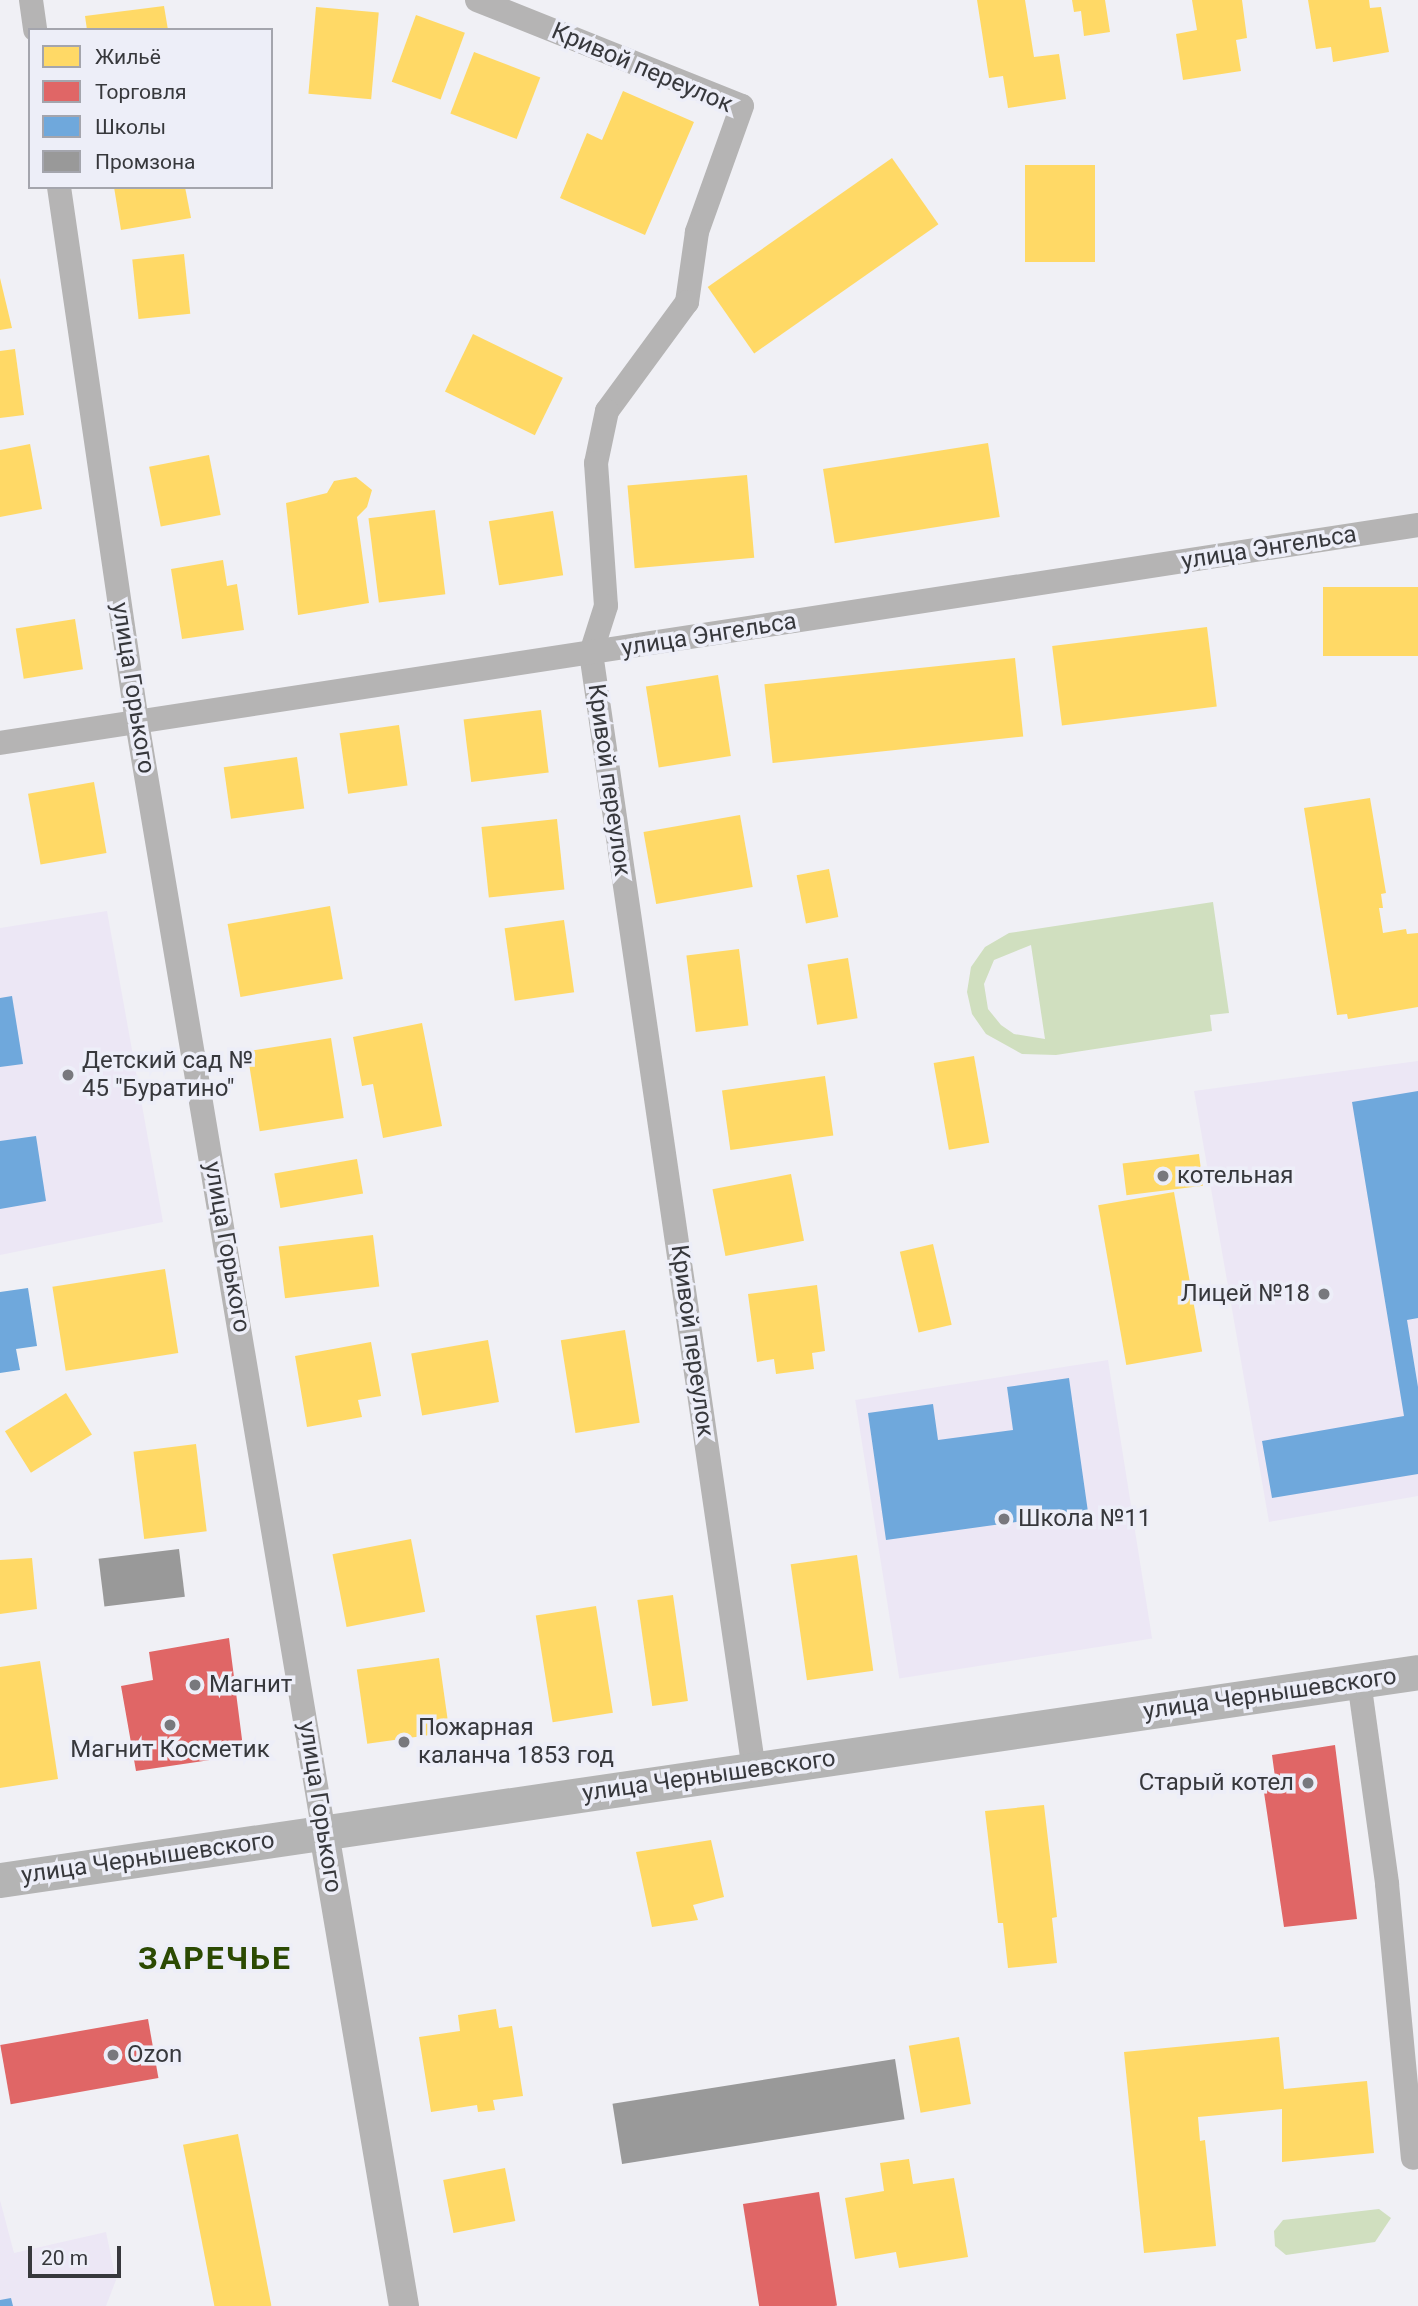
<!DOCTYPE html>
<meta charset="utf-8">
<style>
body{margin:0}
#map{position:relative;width:1418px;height:2306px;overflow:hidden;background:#f0f0f5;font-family:Roboto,sans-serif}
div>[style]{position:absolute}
.education>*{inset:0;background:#ece7f5;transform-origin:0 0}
.green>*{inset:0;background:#d0dfbf}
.homes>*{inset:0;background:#ffd966;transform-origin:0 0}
.shops>*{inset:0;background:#e06666;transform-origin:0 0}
.schools>*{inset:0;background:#6fa8dc}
.industry>*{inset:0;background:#999;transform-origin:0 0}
.minor>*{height:24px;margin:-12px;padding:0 12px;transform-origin:12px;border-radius:12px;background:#b5b4b4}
.tertiary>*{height:30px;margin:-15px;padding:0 15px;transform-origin:15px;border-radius:15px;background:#b5b4b4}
.secondary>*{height:35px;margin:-17.5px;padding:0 17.5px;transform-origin:17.5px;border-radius:17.5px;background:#b4b4b4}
.dots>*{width:19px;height:19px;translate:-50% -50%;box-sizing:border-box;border:4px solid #edeef8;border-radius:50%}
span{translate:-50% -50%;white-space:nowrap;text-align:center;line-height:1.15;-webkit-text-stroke:7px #edeef8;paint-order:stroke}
.street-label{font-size:24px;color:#37383c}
.poi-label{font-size:24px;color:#37383c}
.left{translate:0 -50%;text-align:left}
.right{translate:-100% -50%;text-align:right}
.district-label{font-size:32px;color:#2c4a02;font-weight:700;letter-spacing:2px}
.legend{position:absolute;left:28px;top:28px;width:245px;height:161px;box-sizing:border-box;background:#edeef8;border:2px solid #a4a5ad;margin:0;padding:9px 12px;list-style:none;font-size:21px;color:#37383c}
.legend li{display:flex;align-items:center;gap:14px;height:35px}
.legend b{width:35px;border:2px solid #a4a5ad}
.scale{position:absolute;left:28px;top:2246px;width:93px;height:32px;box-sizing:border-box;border:4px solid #37383c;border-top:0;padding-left:9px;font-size:21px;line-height:24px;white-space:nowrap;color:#37383c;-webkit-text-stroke:5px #edeef8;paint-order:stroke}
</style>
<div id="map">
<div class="education">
<div style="clip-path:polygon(107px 911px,163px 1222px,0 1255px,0 928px)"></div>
<div style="clip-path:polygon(1418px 1061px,1418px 1496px,1269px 1522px,1194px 1091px)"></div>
<div style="left:1108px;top:1360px;width:282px;height:256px;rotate:81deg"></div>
<div style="clip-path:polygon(0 2200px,14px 2253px,106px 2232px,116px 2280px,106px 2306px,0 2306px)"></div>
</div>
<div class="green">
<div style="clip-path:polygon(evenodd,1213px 902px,1229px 1013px,1210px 1015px,1212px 1031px,1056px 1055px,1022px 1054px,986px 1034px,972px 1014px,967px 992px,971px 967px,985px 947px,1009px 933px,1213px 902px,1031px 945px,1045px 1039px,1014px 1034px,1001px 1025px,988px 1009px,984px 984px,994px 960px,1031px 945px)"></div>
<div style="clip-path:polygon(1379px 2209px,1391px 2218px,1375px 2242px,1286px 2255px,1275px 2246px,1274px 2231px,1283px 2220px)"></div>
</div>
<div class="homes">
<div style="clip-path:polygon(977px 0,1025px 0,1034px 57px,1059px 54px,1066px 99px,1008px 108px,1003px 76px,989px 78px)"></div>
<div style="clip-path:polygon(1072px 0,1105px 0,1110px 32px,1084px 36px,1081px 11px,1074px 12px)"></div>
<div style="clip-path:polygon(1192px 0,1242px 0,1247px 38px,1236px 40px,1241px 71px,1183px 80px,1176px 34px,1197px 30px)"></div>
<div style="clip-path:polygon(1308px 0,1369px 0,1370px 8px,1381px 7px,1389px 52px,1333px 62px,1331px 47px,1316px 49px)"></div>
<div style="clip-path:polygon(164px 6px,168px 30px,87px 30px,85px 16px)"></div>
<div style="left:316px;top:7px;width:63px;height:87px;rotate:5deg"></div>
<div style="left:416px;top:15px;width:52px;height:71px;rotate:20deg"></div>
<div style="left:474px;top:52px;width:71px;height:66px;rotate:21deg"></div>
<div style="clip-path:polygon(623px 91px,694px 122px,645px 235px,560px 198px,587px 133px,602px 140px)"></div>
<div style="left:892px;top:158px;width:81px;height:225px;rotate:55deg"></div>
<div style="left:1025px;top:165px;width:70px;height:97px"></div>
<div style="clip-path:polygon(114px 187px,185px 187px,191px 218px,121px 230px)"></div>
<div style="left:184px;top:254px;width:60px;height:52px;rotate:84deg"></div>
<div style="clip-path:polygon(0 278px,12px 328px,0 330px)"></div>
<div style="left:473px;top:334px;width:100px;height:64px;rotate:26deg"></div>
<div style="clip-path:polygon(15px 349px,24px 415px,0 418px,0 351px)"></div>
<div style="left:988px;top:443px;width:75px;height:167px;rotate:81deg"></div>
<div style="clip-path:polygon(30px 444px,42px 509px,0 517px,0 450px)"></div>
<div style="left:209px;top:455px;width:61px;height:61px;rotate:79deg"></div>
<div style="left:747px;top:475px;width:83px;height:120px;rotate:85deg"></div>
<div style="clip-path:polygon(356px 477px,372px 490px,367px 507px,357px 517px,369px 603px,298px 615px,286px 503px,327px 493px,334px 481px)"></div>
<div style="left:435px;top:510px;width:85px;height:67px;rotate:83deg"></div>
<div style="left:553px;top:511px;width:65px;height:65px;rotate:81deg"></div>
<div style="clip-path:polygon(223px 560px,227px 586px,237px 584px,244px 630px,182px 639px,171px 569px)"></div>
<div style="left:1418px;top:587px;width:69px;height:95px;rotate:90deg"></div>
<div style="left:75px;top:619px;width:51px;height:60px;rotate:81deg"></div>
<div style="left:1207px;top:627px;width:80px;height:156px;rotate:83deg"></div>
<div style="left:1015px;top:658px;width:79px;height:252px;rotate:84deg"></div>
<div style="left:718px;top:675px;width:82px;height:73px;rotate:81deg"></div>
<div style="left:541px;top:710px;width:63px;height:78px;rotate:83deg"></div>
<div style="left:399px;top:725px;width:61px;height:60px;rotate:82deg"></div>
<div style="left:297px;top:757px;width:52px;height:74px;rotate:82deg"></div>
<div style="left:94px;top:782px;width:72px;height:67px;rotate:80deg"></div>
<div style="clip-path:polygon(1370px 798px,1386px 893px,1381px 894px,1383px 908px,1379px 908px,1383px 933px,1406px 929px,1407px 934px,1418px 933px,1418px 1007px,1348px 1019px,1347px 1014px,1337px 1015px,1304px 808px)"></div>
<div style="left:740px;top:815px;width:73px;height:98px;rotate:80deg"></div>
<div style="left:557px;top:819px;width:71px;height:76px;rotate:84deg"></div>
<div style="left:829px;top:869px;width:49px;height:33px;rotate:79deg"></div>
<div style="left:330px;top:906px;width:74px;height:104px;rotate:80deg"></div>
<div style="left:564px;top:920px;width:73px;height:60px;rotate:82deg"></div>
<div style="left:739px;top:949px;width:77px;height:53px;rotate:83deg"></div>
<div style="left:848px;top:958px;width:61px;height:41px;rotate:81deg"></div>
<div style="clip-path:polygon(422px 1023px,442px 1126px,383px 1138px,373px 1084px,362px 1086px,353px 1037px)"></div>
<div style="left:331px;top:1038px;width:81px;height:85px;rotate:81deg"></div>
<div style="left:974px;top:1056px;width:88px;height:41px;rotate:80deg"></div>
<div style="left:825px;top:1076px;width:60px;height:104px;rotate:82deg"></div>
<div style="left:1199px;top:1154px;width:32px;height:77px;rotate:83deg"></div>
<div style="left:357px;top:1159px;width:35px;height:84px;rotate:80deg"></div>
<div style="left:791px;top:1174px;width:68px;height:80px;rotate:79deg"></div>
<div style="left:1174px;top:1192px;width:162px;height:77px;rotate:80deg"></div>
<div style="left:373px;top:1235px;width:52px;height:95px;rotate:83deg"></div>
<div style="left:933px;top:1244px;width:83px;height:34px;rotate:77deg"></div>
<div style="left:165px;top:1269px;width:85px;height:114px;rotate:81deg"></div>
<div style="clip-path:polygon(817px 1285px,825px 1351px,812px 1353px,814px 1369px,776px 1374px,774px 1359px,757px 1362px,748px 1294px)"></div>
<div style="left:625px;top:1330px;width:94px;height:65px;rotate:81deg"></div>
<div style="left:488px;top:1340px;width:63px;height:78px;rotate:80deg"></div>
<div style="clip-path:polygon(371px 1342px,381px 1396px,358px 1400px,362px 1417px,307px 1427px,295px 1356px)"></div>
<div style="left:66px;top:1393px;width:49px;height:72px;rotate:58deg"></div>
<div style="left:196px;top:1444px;width:88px;height:63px;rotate:83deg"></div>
<div style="left:411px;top:1539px;width:74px;height:80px;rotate:79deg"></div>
<div style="left:857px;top:1555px;width:117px;height:67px;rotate:82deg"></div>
<div style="clip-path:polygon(32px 1558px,37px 1609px,0 1614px,0 1560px)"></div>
<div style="left:673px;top:1595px;width:107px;height:36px;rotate:82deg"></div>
<div style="left:596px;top:1606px;width:108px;height:61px;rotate:81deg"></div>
<div style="left:439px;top:1658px;width:75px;height:83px;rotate:82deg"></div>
<div style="clip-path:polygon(40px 1661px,58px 1779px,0 1788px,0 1667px)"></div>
<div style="clip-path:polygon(1044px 1805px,1057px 1917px,1052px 1918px,1057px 1963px,1008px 1968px,1003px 1923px,998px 1923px,985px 1811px)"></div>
<div style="clip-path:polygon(711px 1840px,724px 1897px,693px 1905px,698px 1920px,652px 1927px,636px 1852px)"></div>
<div style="clip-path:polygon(496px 2009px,499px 2028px,512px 2026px,523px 2096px,493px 2100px,495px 2110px,478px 2112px,477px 2105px,431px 2112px,419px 2037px,460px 2031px,458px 2015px)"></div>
<div style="left:959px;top:2037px;width:68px;height:51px;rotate:80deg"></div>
<div style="clip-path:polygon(1279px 2037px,1284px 2089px,1367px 2081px,1374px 2153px,1282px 2162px,1282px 2109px,1198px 2117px,1200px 2141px,1205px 2140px,1216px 2246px,1144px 2253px,1124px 2052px)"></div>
<div style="left:238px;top:2134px;width:175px;height:56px;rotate:79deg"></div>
<div style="clip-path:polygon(909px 2159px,913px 2184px,954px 2178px,968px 2257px,899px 2268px,896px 2252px,855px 2259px,845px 2198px,884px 2191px,880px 2163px)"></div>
<div style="left:505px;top:2168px;width:54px;height:63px;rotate:79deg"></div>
</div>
<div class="shops">
<div style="clip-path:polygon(229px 1638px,244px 1755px,136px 1771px,121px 1686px,153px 1680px,149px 1652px)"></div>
<div style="clip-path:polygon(1335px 1745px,1357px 1919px,1284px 1927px,1262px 1779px,1275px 1777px,1272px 1755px)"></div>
<div style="left:148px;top:2019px;width:60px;height:150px;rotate:80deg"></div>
<div style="left:819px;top:2192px;width:115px;height:77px;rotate:81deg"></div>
</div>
<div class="schools">
<div style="clip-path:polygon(12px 996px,23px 1064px,0 1067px,0 998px)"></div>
<div style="clip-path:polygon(1418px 1091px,1418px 1318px,1407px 1320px,1418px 1387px,1418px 1474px,1272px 1498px,1262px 1441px,1404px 1416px,1352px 1102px)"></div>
<div style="clip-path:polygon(36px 1136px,46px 1201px,0 1209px,0 1141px)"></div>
<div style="clip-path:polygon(28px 1288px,37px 1346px,16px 1349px,20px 1370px,0 1373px,0 1292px)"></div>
<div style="clip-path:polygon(1069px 1378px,1088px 1512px,886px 1540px,868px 1413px,933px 1404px,938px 1440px,1013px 1430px,1007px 1387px)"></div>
<div style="clip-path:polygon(11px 2298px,13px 2306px,0 2306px,0 2300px)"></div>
</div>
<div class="industry">
<div style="left:179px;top:1549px;width:48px;height:81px;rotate:83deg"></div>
<div style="left:895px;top:2059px;width:61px;height:286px;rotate:81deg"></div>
</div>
<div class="minor">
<div style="left:31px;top:0;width:30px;rotate:82deg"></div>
<div style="left:477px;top:0;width:285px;rotate:21.8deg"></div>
<div style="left:742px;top:106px;width:134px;rotate:109.7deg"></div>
<div style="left:697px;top:232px;width:71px;rotate:98.1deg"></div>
<div style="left:687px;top:302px;width:135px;rotate:126.3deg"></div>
<div style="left:607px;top:411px;width:53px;rotate:101.9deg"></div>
<div style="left:596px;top:463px;width:143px;rotate:86deg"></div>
<div style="left:606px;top:606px;width:49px;rotate:107.7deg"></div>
<div style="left:591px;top:653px;width:1129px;rotate:81.7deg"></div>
<div style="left:59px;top:187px;width:541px;rotate:81.71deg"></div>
<div style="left:137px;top:722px;width:1127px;rotate:80.45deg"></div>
<div style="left:0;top:743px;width:1435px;rotate:-8.74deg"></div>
<div style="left:1359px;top:1681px;width:205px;rotate:82.1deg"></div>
<div style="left:1387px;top:1884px;width:275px;rotate:84.6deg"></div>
</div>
<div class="tertiary">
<div style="left:324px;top:1833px;width:480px;rotate:80.4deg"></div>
</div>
<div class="secondary">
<div style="left:0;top:1880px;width:1433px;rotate:-8.34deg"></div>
</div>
<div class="dots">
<div style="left:68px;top:1075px;background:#78787d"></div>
<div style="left:1163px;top:1176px;background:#78787d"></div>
<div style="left:1324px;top:1294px;background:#78787d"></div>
<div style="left:1004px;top:1519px;background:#78787d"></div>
<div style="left:195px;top:1685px;background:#78787d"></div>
<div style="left:170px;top:1725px;background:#78787d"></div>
<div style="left:404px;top:1742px;background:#78787d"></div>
<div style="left:1308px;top:1783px;background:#78787d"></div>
<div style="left:113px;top:2055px;background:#78787d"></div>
</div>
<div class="street-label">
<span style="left:642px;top:68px;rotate:23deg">Кривой переулок</span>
<span style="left:1269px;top:548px;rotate:-9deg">улица Энгельса</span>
<span style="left:709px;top:635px;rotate:-9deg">улица Энгельса</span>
<span style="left:133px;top:688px;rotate:81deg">улица Горького</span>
<span style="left:609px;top:780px;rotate:82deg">Кривой переулок</span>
<span style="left:227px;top:1247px;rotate:80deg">улица Горького</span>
<span style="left:692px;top:1341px;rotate:82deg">Кривой переулок</span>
<span style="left:1270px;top:1694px;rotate:-8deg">улица Чернышевского</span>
<span style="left:709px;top:1776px;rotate:-8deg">улица Чернышевского</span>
<span style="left:320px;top:1807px;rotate:81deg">улица Горького</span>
<span style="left:148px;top:1858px;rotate:-8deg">улица Чернышевского</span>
</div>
<div class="poi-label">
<span class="left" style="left:82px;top:1075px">Детский сад №<br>45 "Буратино"</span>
<span class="left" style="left:1177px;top:1176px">котельная</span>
<span class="right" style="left:1310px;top:1294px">Лицей №18</span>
<span class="left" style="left:1018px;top:1519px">Школа №11</span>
<span class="left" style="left:209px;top:1685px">Магнит</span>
<span class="left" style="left:418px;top:1742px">Пожарная<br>каланча 1853 год</span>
<span style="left:170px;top:1750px">Магнит Косметик</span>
<span class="right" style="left:1294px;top:1783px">Старый котел</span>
<span class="left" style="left:127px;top:2055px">Ozon</span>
</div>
<div class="district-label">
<span style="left:215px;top:1958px">ЗАРЕЧЬЕ</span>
</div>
<ul class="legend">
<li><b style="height:19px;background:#ffd966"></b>Жильё</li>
<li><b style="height:19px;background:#e06666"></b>Торговля</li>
<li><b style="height:19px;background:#6fa8dc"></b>Школы</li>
<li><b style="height:19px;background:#999"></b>Промзона</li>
</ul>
<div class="scale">20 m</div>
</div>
